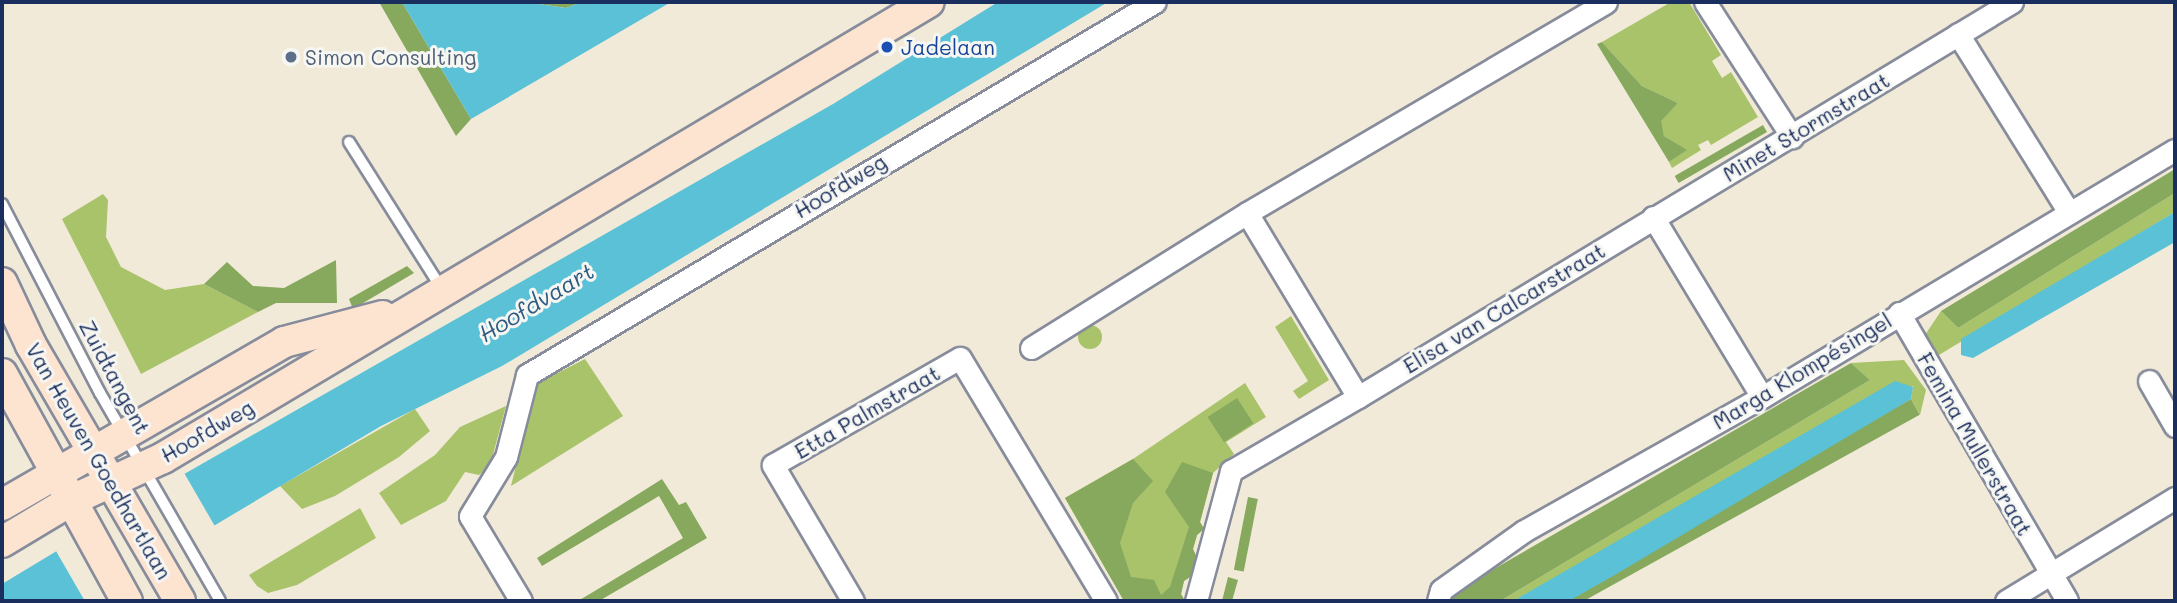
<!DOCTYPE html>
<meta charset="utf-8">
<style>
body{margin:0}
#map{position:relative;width:2177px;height:603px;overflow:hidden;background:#f2ead8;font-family:Mali,sans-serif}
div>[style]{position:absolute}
.green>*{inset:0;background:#a8c36a}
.round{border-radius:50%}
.forest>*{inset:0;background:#86a95e;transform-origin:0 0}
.water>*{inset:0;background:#5ac1d7}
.pier>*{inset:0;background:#f2ead8;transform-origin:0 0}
.roads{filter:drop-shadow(2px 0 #868c9b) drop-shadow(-2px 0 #868c9b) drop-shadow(0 2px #868c9b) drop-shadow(0 -2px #868c9b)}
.lane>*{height:10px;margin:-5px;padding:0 5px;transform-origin:5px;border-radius:5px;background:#fff}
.street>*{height:21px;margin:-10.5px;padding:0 10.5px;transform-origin:10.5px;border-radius:10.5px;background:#fff}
.secondary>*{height:30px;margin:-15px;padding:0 15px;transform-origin:15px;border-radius:15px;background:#fde4d1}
.dots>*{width:19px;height:19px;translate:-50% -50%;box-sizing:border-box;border:4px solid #f6f6f2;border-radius:50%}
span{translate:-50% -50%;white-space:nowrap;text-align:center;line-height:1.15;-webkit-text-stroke:6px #f6f6f2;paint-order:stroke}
.transit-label{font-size:21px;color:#164399}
.left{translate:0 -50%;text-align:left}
.service-label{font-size:21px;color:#4e5e75}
.street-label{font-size:21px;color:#1b2f5e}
.water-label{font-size:23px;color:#2e5b82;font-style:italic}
.frame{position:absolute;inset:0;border:4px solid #1b2f5e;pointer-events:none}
</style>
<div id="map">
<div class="green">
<div style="clip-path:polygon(1671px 2px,1689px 2px,1721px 55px,1712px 61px,1722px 78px,1731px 72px,1758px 117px,1711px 145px,1708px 140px,1698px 145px,1701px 150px,1672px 168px,1669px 162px,1686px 150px,1664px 136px,1660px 121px,1678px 103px,1642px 86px,1602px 42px)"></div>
<div style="clip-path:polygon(2175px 193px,2175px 212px,1934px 358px,1925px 335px,1941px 311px,1958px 328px)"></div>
<div style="clip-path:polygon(103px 194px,108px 200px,106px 237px,121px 267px,165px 290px,204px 284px,258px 312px,141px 374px,62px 219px)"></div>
<div style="clip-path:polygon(1291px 316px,1329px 380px,1299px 399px,1293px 391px,1308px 381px,1275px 327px)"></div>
<div class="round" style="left:1078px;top:325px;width:24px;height:24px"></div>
<div style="clip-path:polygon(585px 359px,623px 416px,511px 486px,536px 384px)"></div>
<div style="clip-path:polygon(1904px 360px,1926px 390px,1920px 415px,1911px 399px,1913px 386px,1513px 601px,1500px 601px,1870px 380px,1851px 363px)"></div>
<div style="clip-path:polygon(1245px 383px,1266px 417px,1226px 442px,1234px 454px,1213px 473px,1200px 522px,1204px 529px,1197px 535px,1193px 549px,1197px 558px,1193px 575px,1184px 581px,1181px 594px,1185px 601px,1124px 601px,1065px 498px,1133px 459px)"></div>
<div style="clip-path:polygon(506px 406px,490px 466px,479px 475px,465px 472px,446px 501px,401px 525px,379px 493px,435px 455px,460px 427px)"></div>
<div style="clip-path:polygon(415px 409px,430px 431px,399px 457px,335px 496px,302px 509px,280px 486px)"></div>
<div style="clip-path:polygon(360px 508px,376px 538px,297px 585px,268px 593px,257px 586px,249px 575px)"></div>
</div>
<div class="forest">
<div style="clip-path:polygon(379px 2px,402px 2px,471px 119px,456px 136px)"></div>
<div style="clip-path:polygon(525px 2px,582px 2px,566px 8px)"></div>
<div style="clip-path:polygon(1602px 42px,1642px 86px,1678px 103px,1661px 121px,1664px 136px,1687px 150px,1669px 162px,1597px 44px)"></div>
<div style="left:1763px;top:125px;width:8px;height:102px;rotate:60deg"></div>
<div style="clip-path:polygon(2175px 169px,2175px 193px,1958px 328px,1941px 311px)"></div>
<div style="clip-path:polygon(336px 260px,337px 303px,276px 303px,258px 312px,204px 284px,227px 262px,253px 286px,284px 288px)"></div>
<div style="clip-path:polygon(407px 266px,414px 273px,353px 309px,349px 299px)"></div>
<div style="clip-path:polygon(1851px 363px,1870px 380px,1500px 601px,1449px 601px,1480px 577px)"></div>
<div style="left:1237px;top:398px;width:30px;height:35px;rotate:57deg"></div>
<div style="left:1911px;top:399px;width:18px;height:397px;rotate:61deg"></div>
<div style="clip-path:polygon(1133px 459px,1153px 481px,1133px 503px,1120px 543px,1131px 577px,1154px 580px,1161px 595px,1170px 587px,1189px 527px,1165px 492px,1182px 462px,1213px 473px,1200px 522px,1204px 529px,1197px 535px,1193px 549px,1197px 558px,1193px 575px,1184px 581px,1181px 594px,1185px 601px,1124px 601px,1065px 498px)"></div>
<div style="clip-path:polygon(662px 479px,679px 505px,686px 502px,707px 538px,599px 601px,578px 601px,683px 538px,659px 496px,542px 566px,537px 558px)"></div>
<div style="left:1248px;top:497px;width:10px;height:74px;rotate:11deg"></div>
<div style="clip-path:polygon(1228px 577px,1238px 580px,1232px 601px,1222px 601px)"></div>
</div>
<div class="water">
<div style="clip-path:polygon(402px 2px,525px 2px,566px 8px,582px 2px,671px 2px,471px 119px)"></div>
<div style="clip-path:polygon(998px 2px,1108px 2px,502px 366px,381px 426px,88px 601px,2px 601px,2px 584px,186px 473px,833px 104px)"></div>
<div style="clip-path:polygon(2175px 212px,2175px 242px,1973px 358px,1961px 355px,1961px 339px)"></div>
<div style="clip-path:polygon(1895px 381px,1913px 387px,1911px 399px,1618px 573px,1569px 601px,1513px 601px)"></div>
</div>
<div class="pier">
<div style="left:183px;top:471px;width:67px;height:150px;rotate:60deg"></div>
</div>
<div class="roads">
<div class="lane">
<div style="left:349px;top:142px;width:174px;rotate:57.7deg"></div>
<div style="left:2px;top:204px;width:213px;rotate:62.6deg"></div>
<div style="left:100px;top:393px;width:240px;rotate:60deg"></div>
</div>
<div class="street">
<div style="left:1705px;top:2px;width:161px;rotate:57.2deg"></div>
<div style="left:1958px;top:34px;width:208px;rotate:58.1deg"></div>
<div style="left:1247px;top:213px;width:215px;rotate:58.9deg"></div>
<div style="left:1358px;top:397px;width:764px;rotate:-31.13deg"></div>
<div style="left:1653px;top:217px;width:210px;rotate:58.8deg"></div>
<div style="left:1899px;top:313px;width:333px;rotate:59.7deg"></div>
<div style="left:1031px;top:348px;width:255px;rotate:-32deg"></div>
<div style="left:1247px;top:213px;width:416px;rotate:-30.4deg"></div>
<div style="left:2149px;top:381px;width:52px;rotate:60deg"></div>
<div style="left:521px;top:601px;width:99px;rotate:-121deg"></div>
<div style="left:470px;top:516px;width:69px;rotate:-58.6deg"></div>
<div style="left:506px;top:457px;width:85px;rotate:-75.6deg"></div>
<div style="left:527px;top:375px;width:730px;rotate:-30.71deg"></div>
<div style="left:853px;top:601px;width:158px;rotate:-120.5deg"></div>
<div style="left:773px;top:465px;width:215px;rotate:-29.8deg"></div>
<div style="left:960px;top:358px;width:283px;rotate:59deg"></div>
<div style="left:1196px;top:601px;width:135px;rotate:-74.9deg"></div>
<div style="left:1231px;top:471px;width:147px;rotate:-30.2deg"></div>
<div style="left:1438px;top:601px;width:11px;rotate:-75deg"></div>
<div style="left:1441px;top:590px;width:102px;rotate:-35.4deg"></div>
<div style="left:1524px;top:531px;width:273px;rotate:-29.4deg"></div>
<div style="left:1762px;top:397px;width:481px;rotate:-30.9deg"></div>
<div style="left:2006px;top:601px;width:198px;rotate:-31.4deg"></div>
</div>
<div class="secondary">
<div style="left:2px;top:283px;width:68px;rotate:64.9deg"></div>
<div style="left:31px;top:345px;width:296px;rotate:59.8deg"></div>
<div style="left:2px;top:374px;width:259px;rotate:61.2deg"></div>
<div style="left:2px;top:505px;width:326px;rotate:-30deg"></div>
<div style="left:284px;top:342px;width:102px;rotate:-14.7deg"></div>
<div style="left:2px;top:542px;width:82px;rotate:-31deg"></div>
<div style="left:72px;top:500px;width:100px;rotate:-24.8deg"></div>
<div style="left:163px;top:458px;width:891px;rotate:-30.77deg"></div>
</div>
</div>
<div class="dots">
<div style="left:887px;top:47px;background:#1a4fb4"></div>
<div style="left:291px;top:57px;background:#5c6f8a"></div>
</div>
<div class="transit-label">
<span class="left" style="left:901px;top:47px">Jadelaan</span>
</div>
<div class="service-label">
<span class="left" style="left:305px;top:57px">Simon Consulting</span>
</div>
<div class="street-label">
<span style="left:1806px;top:127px;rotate:-31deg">Minet Stormstraat</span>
<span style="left:840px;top:186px;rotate:-31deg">Hoofdweg</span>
<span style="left:1504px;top:308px;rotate:-31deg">Elisa van Calcarstraat</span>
<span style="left:1802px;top:371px;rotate:-31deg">Marga Klompésingel</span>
<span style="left:115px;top:377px;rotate:62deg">Zuidtangent</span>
<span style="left:867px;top:412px;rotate:-30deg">Etta Palmstraat</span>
<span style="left:207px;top:431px;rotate:-30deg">Hoofdweg</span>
<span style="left:1975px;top:444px;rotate:60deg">Femina Mullerstraat</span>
<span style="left:99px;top:461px;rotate:60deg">Van Heuven Goedhartlaan</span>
</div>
<div class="water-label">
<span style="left:536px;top:302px;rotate:-31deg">Hoofdvaart</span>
</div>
<div class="frame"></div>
</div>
